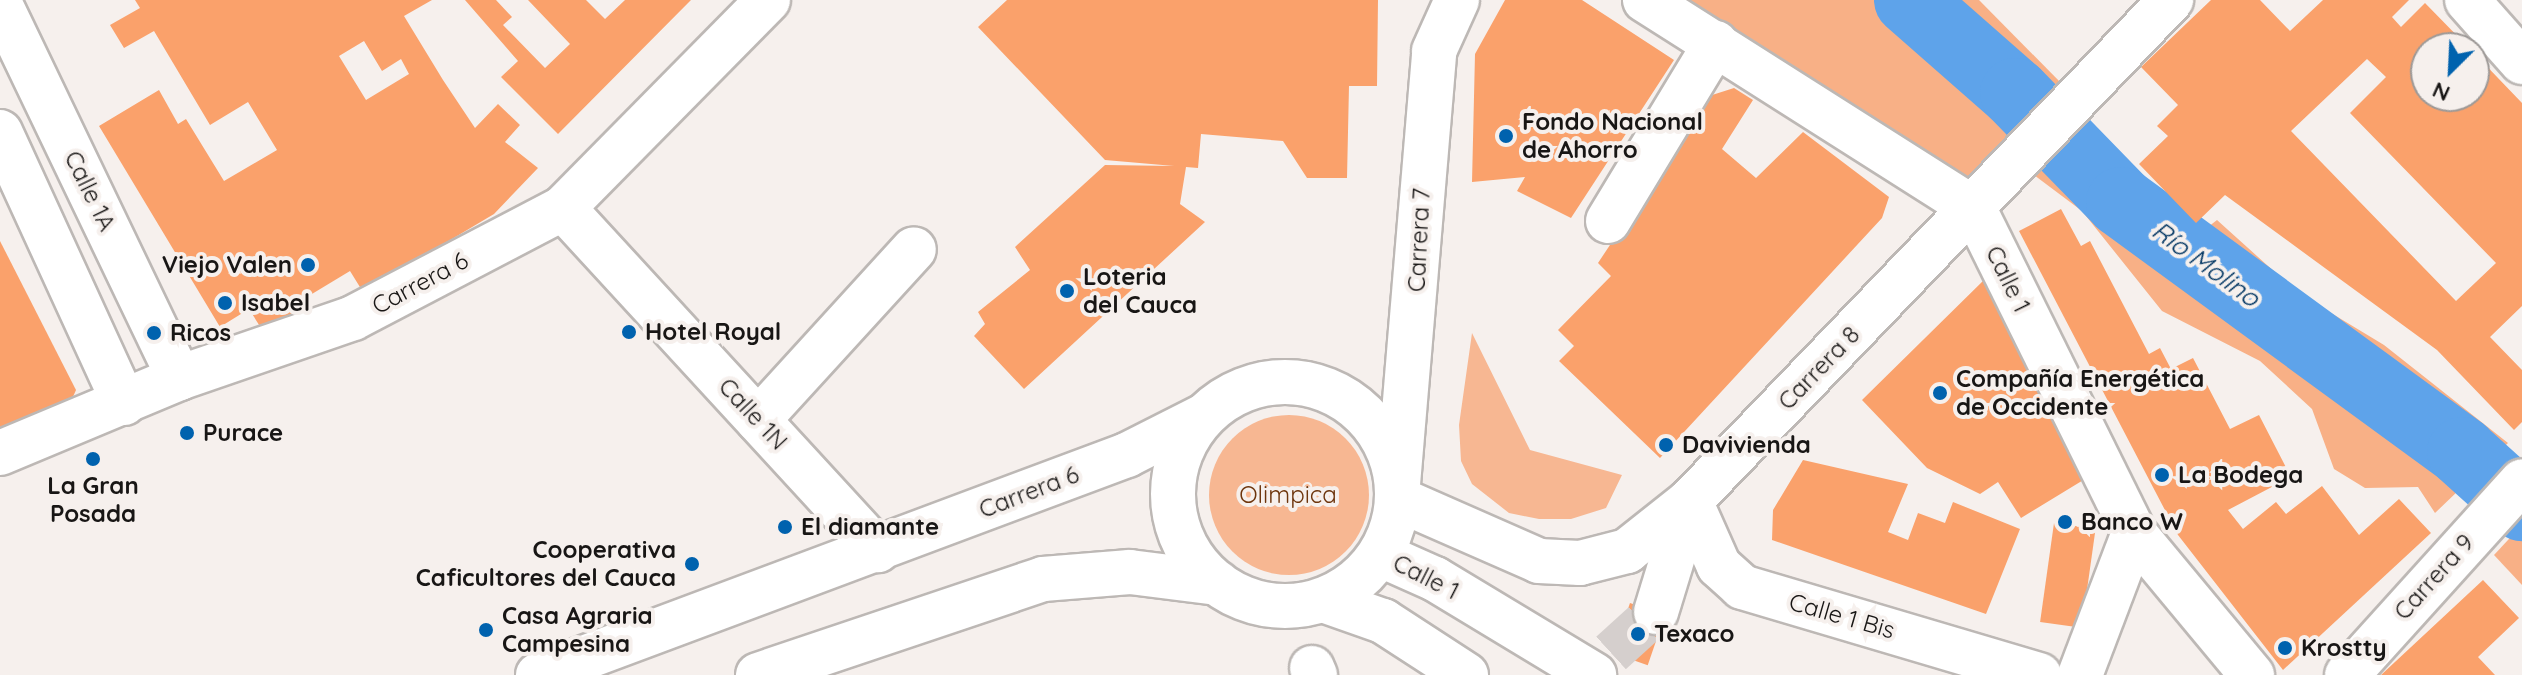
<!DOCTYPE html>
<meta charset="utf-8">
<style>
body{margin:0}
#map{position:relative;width:2522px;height:675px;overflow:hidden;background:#f6f0ed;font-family:Quicksand,sans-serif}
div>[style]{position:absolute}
.green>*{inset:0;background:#f7b792}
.round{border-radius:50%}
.forest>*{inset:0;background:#f8b086}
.river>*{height:70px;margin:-35px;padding:0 35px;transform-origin:35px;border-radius:35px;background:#5ea3ea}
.building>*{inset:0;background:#faa16b;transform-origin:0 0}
.minor-tunnel>*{height:44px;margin-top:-22px;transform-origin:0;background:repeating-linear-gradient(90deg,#d5cfcd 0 44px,transparent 0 66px)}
.roads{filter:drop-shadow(2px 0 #bdb8b5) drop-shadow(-2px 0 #bdb8b5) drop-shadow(0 2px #bdb8b5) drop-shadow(0 -2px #bdb8b5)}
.minor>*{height:44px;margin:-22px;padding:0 22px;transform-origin:22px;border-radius:22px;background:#fff}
.major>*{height:44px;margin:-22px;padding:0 22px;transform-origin:22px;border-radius:22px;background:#fff}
.major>.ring{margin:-22px;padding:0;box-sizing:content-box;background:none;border:44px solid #fff;border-radius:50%}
.dots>*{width:22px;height:22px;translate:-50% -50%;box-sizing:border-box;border:4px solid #f6f0ed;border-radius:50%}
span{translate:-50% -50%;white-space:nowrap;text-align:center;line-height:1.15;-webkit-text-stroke:8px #f6f0ed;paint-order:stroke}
.poi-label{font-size:24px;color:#181615;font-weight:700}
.left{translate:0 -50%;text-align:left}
.right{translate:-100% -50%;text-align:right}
.street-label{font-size:24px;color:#181615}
.park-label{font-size:24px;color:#6d350c}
.water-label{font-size:26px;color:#023663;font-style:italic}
.north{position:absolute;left:2410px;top:32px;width:80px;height:80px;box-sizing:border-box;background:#f6f0ed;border:2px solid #9d9997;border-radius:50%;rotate:204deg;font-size:22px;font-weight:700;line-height:32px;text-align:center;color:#181615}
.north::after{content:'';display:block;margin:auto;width:28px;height:36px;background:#0062ae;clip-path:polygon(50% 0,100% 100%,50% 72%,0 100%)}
</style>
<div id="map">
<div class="green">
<div style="clip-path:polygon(1472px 333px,1530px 450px,1622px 475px,1606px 508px,1571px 519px,1539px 519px,1509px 513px,1472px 484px,1461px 461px,1459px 425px)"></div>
<div class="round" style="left:1209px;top:415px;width:160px;height:160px"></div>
</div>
<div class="forest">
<div style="clip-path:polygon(1670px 0,1979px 0,2064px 86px,1969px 187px)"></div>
<div style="clip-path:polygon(2082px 124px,2194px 238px,2217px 220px,2298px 293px,2384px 345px,2508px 443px,2435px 513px,2418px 487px,2365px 488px,2334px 469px,2312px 409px,2260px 361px,2162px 311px,2082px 211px,2034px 175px)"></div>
<div style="clip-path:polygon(2522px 525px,2522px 585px,2494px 555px)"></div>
</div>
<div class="river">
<div style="left:1909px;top:0;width:141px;rotate:41.3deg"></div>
<div style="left:2015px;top:93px;width:152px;rotate:45.8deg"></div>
<div style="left:2121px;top:202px;width:423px;rotate:36.2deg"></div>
<div style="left:2462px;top:452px;width:81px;rotate:42deg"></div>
</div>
<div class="building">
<div style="clip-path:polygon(evenodd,135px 0,432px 0,404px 16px,443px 80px,475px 128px,498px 104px,520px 125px,505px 142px,538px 168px,494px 214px,363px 292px,350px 271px,297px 303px,304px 313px,266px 336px,249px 309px,220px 327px,99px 126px,159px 90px,178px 124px,186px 119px,224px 181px,277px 150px,248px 102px,210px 125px,154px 31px,124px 48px,110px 25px,140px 8px,135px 0,364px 41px,382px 71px,401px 59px,409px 74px,366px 100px,339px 56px,364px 41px)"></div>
<div style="clip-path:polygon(465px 0,496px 0,512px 17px,503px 25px,545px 68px,570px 44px,528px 0,586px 0,605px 19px,625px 0,691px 0,558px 134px,501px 77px,518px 61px)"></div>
<div style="clip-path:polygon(1007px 0,1378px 0,1377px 86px,1349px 86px,1347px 178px,1307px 178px,1283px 141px,1201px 134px,1198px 168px,1186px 167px,1180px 204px,1205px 222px,1024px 389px,974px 336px,985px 324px,978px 312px,1030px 270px,1015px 247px,1105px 165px,1174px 166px,1105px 160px,978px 27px)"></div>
<div style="clip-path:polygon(1505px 0,1582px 0,1674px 60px,1571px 218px,1517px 191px,1525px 177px,1472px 182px,1475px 54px)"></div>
<div style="clip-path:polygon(evenodd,2211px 0,2260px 0,2290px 31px,2323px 0,2409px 0,2392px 17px,2401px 27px,2425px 3px,2469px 48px,2426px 48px,2426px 96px,2474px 96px,2474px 53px,2522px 103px,2522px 306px,2490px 337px,2522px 370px,2522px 422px,2514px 430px,2437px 350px,2225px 195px,2196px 223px,2139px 164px,2168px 136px,2157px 126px,2178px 105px,2141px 67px,2211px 0,2367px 59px,2386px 77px,2350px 113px,2496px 263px,2456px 301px,2291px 131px,2367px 59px)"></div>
<div style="clip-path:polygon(1734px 88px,1753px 100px,1722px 149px,1756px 178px,1803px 132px,1889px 197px,1882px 218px,1660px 458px,1559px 361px,1574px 346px,1558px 330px,1611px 276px,1598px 263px,1709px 96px)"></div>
<div style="clip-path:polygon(2061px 209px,2081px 246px,2090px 241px,2149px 354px,2160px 348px,2171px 369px,2193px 358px,2230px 429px,2259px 415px,2291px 477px,2228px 510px,2243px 529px,2276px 502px,2286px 514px,2322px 486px,2359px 535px,2399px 499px,2431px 533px,2283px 670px,2178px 535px,2019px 231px)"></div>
<div style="clip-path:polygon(0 241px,76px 390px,72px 399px,0 434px)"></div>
<div style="clip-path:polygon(1986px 278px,2085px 479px,2021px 518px,1998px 482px,1980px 494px,1927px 468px,1862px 400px)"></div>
<div style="clip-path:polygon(1803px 460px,1908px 484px,1888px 532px,1908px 540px,1918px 513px,1945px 523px,1953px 502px,2020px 529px,1986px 614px,1772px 540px,1773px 510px)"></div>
<div style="left:2054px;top:523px;width:42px;height:100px;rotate:8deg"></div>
<div style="clip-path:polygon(2483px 580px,2519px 618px,2478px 657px,2495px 675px,2381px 675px)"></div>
<div style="left:1630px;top:603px;width:37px;height:53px;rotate:19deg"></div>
</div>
<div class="minor-tunnel">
<div style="left:1611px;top:653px;width:61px;rotate:-42.3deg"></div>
</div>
<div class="roads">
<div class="minor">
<div style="left:1645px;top:0;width:390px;rotate:32.4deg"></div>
<div style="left:1974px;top:209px;width:361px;rotate:63.7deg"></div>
<div style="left:2134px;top:533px;width:185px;rotate:50.3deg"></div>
<div style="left:2467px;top:0;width:83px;rotate:48.4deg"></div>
<div style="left:0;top:4px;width:415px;rotate:64.4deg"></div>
<div style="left:0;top:132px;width:298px;rotate:65.4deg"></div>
<div style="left:563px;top:208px;width:465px;rotate:47.4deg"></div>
<div style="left:1608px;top:221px;width:208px;rotate:-58.8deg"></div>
<div style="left:758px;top:420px;width:231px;rotate:-47.6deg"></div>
<div style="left:0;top:453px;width:194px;rotate:-22.7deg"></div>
<div style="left:179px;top:378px;width:184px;rotate:-19deg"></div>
<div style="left:353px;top:318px;width:237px;rotate:-27.6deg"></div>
<div style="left:563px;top:208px;width:292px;rotate:-45.4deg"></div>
<div style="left:1398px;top:484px;width:434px;rotate:-85.2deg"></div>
<div style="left:1434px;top:51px;width:56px;rotate:-65.7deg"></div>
<div style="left:1690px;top:501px;width:71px;rotate:66deg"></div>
<div style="left:1719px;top:566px;width:31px;rotate:42deg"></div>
<div style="left:1742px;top:587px;width:310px;rotate:16.5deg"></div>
<div style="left:1656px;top:612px;width:116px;rotate:-73deg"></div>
<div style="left:1312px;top:668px;width:8px;rotate:67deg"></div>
<div style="left:2080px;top:675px;width:152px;rotate:-69.2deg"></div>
</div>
<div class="major">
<div class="ring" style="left:1173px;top:382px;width:180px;height:180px"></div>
<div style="left:1398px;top:499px;width:154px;rotate:23.7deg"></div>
<div style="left:1539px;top:561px;width:41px;rotate:2.8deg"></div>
<div style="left:1580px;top:563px;width:49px;rotate:-14.3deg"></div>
<div style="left:1627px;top:551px;width:80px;rotate:-38.4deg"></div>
<div style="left:1690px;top:501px;width:695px;rotate:-46.17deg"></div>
<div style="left:1381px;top:555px;width:59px;rotate:24deg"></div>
<div style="left:1435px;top:579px;width:186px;rotate:31.1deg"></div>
<div style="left:1323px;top:600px;width:64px;rotate:19.3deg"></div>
<div style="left:1383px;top:621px;width:99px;rotate:33deg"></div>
<div style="left:538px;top:675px;width:629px;rotate:-20.48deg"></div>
<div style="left:1127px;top:455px;width:84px;rotate:-26.9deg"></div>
<div style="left:758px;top:675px;width:301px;rotate:-18.6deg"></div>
<div style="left:1043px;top:579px;width:87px;rotate:-4.6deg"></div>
<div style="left:1130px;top:572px;width:88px;rotate:7.2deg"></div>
<div style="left:2347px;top:675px;width:261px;rotate:-47.9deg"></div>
</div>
</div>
<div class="dots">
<div style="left:1506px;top:136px;background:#0062ae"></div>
<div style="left:308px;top:265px;background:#0062ae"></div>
<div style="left:1067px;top:291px;background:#0062ae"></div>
<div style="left:225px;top:303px;background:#0062ae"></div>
<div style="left:629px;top:332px;background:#0062ae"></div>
<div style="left:154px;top:333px;background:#0062ae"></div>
<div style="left:1940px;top:393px;background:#0062ae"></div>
<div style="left:187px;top:433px;background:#0062ae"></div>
<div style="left:1666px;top:445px;background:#0062ae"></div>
<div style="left:93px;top:459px;background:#0062ae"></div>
<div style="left:2162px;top:475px;background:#0062ae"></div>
<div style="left:2065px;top:522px;background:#0062ae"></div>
<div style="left:785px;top:527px;background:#0062ae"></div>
<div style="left:692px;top:564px;background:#0062ae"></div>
<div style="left:486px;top:630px;background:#0062ae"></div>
<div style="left:1638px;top:634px;background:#0062ae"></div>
<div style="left:2285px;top:648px;background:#0062ae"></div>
</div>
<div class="poi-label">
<span class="left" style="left:1522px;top:136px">Fondo Nacional<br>de Ahorro</span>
<span class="right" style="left:292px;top:265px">Viejo Valen</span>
<span class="left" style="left:1083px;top:291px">Loteria<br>del Cauca</span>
<span class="left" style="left:241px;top:303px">Isabel</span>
<span class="left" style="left:645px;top:332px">Hotel Royal</span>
<span class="left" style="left:170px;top:333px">Ricos</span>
<span class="left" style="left:1956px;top:393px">Compañía Energética<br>de Occidente</span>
<span class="left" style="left:203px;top:433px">Purace</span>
<span class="left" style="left:1682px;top:445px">Davivienda</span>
<span class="left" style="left:2178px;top:475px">La Bodega</span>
<span style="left:93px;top:500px">La Gran<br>Posada</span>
<span class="left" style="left:2081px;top:522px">Banco W</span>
<span class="left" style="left:801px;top:527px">El diamante</span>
<span class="right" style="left:676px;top:564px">Cooperativa<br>Caficultores del Cauca</span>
<span class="left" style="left:502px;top:630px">Casa Agraria<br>Campesina</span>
<span class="left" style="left:1654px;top:634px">Texaco</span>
<span class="left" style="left:2301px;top:648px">Krostty</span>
</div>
<div class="street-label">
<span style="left:90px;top:191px;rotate:64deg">Calle 1A</span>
<span style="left:1419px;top:240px;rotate:-87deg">Carrera 7</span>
<span style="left:2008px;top:279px;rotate:64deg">Calle 1</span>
<span style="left:420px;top:283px;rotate:-28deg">Carrera 6</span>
<span style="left:1819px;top:368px;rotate:-46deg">Carrera 8</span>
<span style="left:753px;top:414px;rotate:47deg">Calle 1N</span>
<span style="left:1029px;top:492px;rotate:-21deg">Carrera 6</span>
<span style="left:1426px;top:577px;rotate:27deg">Calle 1</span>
<span style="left:2434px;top:577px;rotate:-48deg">Carrera 9</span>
<span style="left:1842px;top:616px;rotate:16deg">Calle 1 Bis</span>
</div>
<div class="park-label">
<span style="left:1288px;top:495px">Olimpica</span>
</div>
<div class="water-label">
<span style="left:2206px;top:264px;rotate:36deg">Río Molino</span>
</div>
<div class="north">N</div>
</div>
